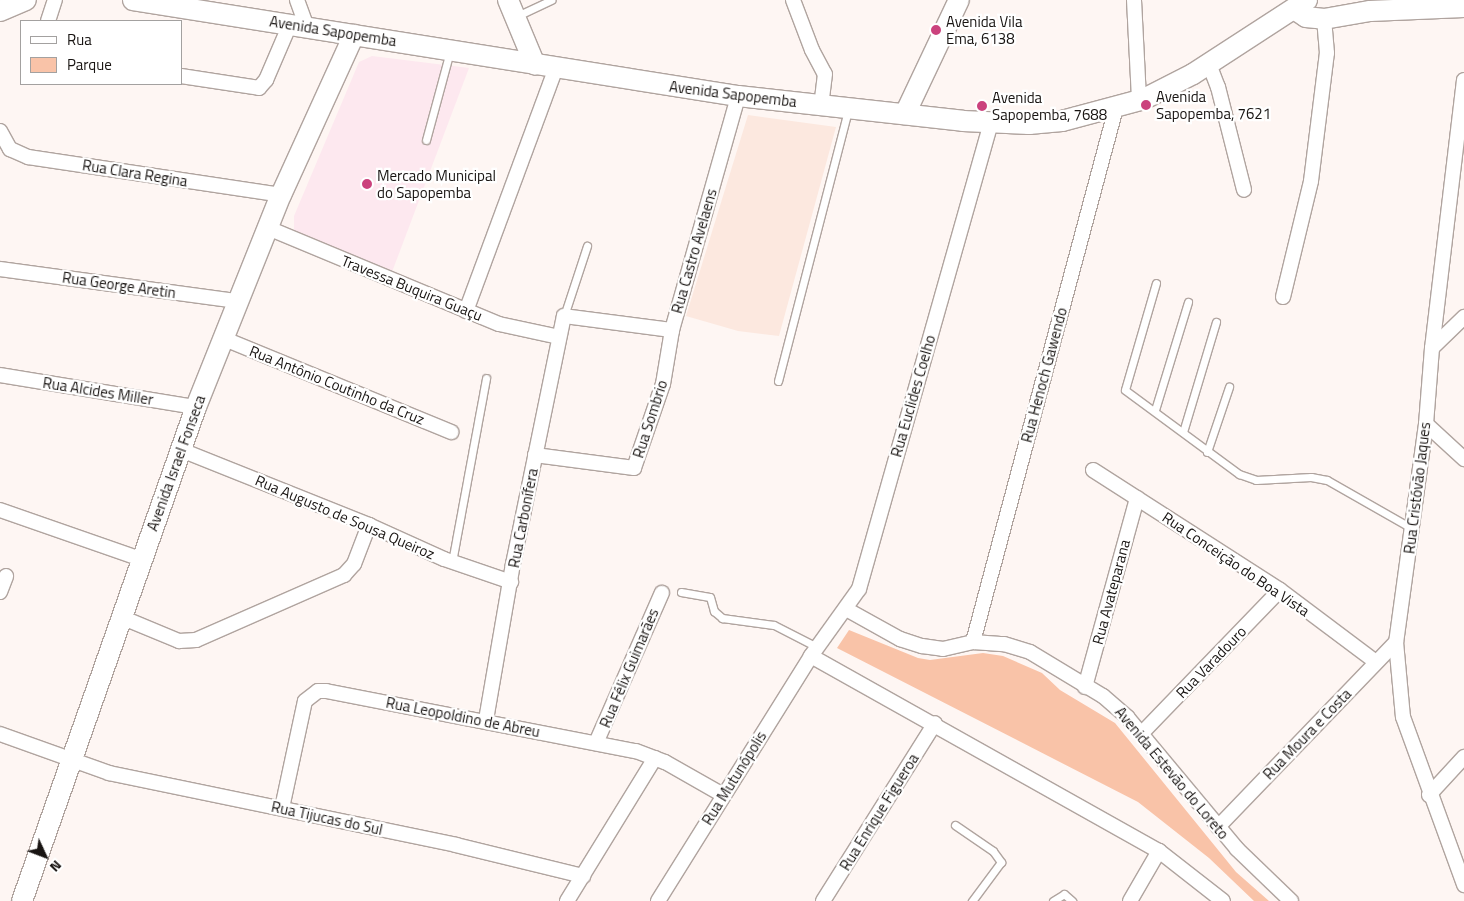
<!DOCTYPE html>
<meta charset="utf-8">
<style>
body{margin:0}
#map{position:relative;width:1464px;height:901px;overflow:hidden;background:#fef6f3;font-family:"Titillium Web",sans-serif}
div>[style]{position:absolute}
.commercial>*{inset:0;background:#fde8ef}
.built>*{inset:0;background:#fce8df}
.green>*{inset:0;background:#f9c3a8}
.roads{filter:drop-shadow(1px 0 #b0a49f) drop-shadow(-1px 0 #b0a49f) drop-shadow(0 1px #b0a49f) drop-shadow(0 -1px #b0a49f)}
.lane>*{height:7px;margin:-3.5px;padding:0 3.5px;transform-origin:3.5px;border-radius:3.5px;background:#fff}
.street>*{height:14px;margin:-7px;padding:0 7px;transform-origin:7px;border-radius:7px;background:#fff}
.secondary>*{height:20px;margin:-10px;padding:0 10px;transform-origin:10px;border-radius:10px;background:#fff}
.dots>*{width:14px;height:14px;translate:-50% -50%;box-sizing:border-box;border:2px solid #fff;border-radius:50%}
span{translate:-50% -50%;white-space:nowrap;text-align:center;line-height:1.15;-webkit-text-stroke:4.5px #fff;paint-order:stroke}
.poi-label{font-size:15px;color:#181412}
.left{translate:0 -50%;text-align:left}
.street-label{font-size:15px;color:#181412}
.legend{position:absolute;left:20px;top:20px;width:162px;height:65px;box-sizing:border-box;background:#fff;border:1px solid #a3a1a0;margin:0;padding:6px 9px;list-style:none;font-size:15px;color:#181412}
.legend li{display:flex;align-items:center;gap:10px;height:25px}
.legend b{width:25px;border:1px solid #a3a1a0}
.north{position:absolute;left:20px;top:831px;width:50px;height:50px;-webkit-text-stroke:4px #fff;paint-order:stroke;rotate:133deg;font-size:14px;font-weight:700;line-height:20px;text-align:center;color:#181412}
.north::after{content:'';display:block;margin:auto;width:18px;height:22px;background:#181412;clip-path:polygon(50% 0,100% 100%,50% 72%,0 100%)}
</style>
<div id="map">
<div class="commercial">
<div style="clip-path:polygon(372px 56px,469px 68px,392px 272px,294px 230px,294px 216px,359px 62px)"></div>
</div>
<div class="built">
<div style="clip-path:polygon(748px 115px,836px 127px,779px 336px,738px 331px,686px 316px)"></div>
</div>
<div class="green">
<div style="clip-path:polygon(849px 630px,918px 658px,930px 660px,983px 653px,1003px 656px,1042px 673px,1060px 690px,1115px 723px,1236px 872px,1269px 901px,1254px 901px,1209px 858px,1138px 802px,837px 648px)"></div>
</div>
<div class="roads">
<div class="lane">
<div style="left:517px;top:16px;width:38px;rotate:-25deg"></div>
<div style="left:426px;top:140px;width:92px;rotate:-74.9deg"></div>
<div style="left:1156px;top:283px;width:111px;rotate:106.2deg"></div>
<div style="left:1125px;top:390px;width:142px;rotate:36.4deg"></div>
<div style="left:1239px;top:474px;width:18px;rotate:19deg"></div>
<div style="left:1256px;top:480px;width:55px;rotate:-3.1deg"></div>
<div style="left:1311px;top:477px;width:16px;rotate:11deg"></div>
<div style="left:1327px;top:480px;width:99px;rotate:29.7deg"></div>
<div style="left:564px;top:316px;width:74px;rotate:-71.8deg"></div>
<div style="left:778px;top:381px;width:279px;rotate:-75.5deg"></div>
<div style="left:1155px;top:410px;width:113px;rotate:-73deg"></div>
<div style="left:1183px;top:432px;width:115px;rotate:-73.3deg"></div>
<div style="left:1207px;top:452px;width:69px;rotate:-71.3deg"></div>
<div style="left:452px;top:562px;width:187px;rotate:-79.5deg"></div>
<div style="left:681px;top:592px;width:29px;rotate:10deg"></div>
<div style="left:710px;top:597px;width:15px;rotate:74deg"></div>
<div style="left:714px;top:611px;width:11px;rotate:41deg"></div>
<div style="left:722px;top:618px;width:52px;rotate:7.7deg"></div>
<div style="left:774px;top:625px;width:48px;rotate:27.1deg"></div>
<div style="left:955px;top:825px;width:46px;rotate:34.4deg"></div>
<div style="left:993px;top:851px;width:14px;rotate:54deg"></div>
<div style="left:1001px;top:862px;width:49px;rotate:126.6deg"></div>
<div style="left:1053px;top:901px;width:13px;rotate:-32deg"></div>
<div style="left:1064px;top:894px;width:11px;rotate:41deg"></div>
</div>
<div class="street">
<div style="left:297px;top:0;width:29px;rotate:70deg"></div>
<div style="left:793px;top:0;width:53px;rotate:69.2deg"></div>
<div style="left:812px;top:50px;width:27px;rotate:62deg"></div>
<div style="left:825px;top:74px;width:31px;rotate:97deg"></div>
<div style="left:1134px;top:0;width:100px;rotate:87.1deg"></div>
<div style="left:48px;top:21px;width:22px;rotate:-72deg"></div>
<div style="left:1209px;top:64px;width:25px;rotate:69deg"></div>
<div style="left:1218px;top:87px;width:106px;rotate:75.8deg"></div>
<div style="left:181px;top:76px;width:79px;rotate:8.7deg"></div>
<div style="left:259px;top:88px;width:11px;rotate:-49deg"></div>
<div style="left:266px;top:80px;width:61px;rotate:-66.8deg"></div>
<div style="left:1464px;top:80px;width:270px;rotate:96.8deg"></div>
<div style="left:1432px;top:348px;width:76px;rotate:94.5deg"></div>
<div style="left:1426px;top:424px;width:220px;rotate:97.8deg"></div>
<div style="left:1396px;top:642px;width:75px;rotate:84.7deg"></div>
<div style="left:1403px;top:717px;width:179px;rotate:70deg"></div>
<div style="left:0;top:131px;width:21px;rotate:61deg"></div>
<div style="left:10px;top:149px;width:20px;rotate:24deg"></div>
<div style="left:28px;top:157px;width:256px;rotate:8.5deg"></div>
<div style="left:268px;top:228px;width:250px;rotate:22.6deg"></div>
<div style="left:499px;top:324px;width:61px;rotate:12.2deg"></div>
<div style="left:0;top:269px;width:240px;rotate:7.7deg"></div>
<div style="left:1283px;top:297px;width:119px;rotate:-76.4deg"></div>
<div style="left:1311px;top:181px;width:129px;rotate:-82.9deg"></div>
<div style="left:1327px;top:53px;width:34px;rotate:-95deg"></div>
<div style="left:466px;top:311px;width:259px;rotate:-69.7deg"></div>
<div style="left:222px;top:338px;width:248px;rotate:22.3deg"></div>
<div style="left:1432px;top:348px;width:45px;rotate:-44.1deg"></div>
<div style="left:0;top:375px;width:199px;rotate:9.3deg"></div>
<div style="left:1426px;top:424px;width:52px;rotate:42.6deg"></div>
<div style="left:179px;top:449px;width:205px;rotate:21.8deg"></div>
<div style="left:369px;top:525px;width:82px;rotate:24.4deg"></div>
<div style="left:444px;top:559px;width:71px;rotate:18.9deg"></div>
<div style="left:535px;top:455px;width:100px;rotate:7.5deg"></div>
<div style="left:634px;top:468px;width:89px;rotate:-71deg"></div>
<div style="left:663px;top:384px;width:55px;rotate:-80.5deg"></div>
<div style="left:1093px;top:470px;width:222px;rotate:32.7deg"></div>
<div style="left:1280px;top:590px;width:120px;rotate:36.9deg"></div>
<div style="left:0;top:510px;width:149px;rotate:19.2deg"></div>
<div style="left:0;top:592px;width:17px;rotate:-69deg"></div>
<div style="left:846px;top:609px;width:62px;rotate:29.1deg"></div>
<div style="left:900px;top:639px;width:23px;rotate:18deg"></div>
<div style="left:922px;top:646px;width:21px;rotate:8deg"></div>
<div style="left:943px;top:649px;width:31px;rotate:-13deg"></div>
<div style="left:973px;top:642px;width:31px;rotate:4deg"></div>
<div style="left:1004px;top:644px;width:27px;rotate:17deg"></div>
<div style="left:1030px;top:652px;width:85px;rotate:31.1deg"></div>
<div style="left:1103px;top:696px;width:33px;rotate:41deg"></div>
<div style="left:1128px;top:718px;width:170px;rotate:50.2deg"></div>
<div style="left:1237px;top:849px;width:75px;rotate:43.9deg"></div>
<div style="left:121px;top:617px;width:63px;rotate:22.5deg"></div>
<div style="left:179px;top:641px;width:17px;rotate:-3deg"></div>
<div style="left:196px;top:640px;width:162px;rotate:-23.7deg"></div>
<div style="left:344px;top:575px;width:15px;rotate:-48deg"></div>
<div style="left:354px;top:564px;width:42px;rotate:-69deg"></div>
<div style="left:973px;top:642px;width:553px;rotate:-75.01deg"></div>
<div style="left:811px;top:656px;width:399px;rotate:29.3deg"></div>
<div style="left:1159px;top:851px;width:81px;rotate:38deg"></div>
<div style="left:1085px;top:687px;width:196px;rotate:-74.6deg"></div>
<div style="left:486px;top:720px;width:158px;rotate:-80.2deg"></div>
<div style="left:513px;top:564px;width:253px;rotate:-78.4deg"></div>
<div style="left:564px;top:316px;width:109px;rotate:7.4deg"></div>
<div style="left:672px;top:330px;width:243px;rotate:-74.2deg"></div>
<div style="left:0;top:734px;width:116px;rotate:19.7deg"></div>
<div style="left:109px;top:773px;width:354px;rotate:11.7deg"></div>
<div style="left:456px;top:845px;width:131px;rotate:13.7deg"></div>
<div style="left:1141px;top:734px;width:200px;rotate:-46deg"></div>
<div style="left:596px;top:743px;width:164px;rotate:-66.3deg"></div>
<div style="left:1429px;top:795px;width:52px;rotate:-47.4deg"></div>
<div style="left:282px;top:808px;width:109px;rotate:-77.9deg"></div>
<div style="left:305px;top:701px;width:16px;rotate:-38deg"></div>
<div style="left:318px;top:691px;width:8px"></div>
<div style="left:326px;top:691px;width:316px;rotate:11deg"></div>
<div style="left:636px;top:751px;width:31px;rotate:21deg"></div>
<div style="left:665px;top:762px;width:67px;rotate:29.6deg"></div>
<div style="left:1218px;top:827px;width:257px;rotate:-46.1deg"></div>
<div style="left:567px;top:901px;width:168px;rotate:-58.4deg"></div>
<div style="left:658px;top:901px;width:289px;rotate:-58deg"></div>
<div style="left:811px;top:656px;width:82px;rotate:-54.4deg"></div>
<div style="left:859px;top:589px;width:484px;rotate:-74.2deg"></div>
<div style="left:823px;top:901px;width:210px;rotate:-57.8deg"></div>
<div style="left:1130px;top:901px;width:58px;rotate:-59.9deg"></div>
</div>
<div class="secondary">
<div style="left:133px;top:0;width:613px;rotate:9.02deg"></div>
<div style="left:738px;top:96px;width:226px;rotate:6.3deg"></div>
<div style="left:963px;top:121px;width:66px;rotate:2.6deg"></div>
<div style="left:1029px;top:124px;width:33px;rotate:-5deg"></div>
<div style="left:1062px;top:121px;width:85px;rotate:-15deg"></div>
<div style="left:1144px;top:99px;width:55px;rotate:-27deg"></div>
<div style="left:1193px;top:74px;width:136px;rotate:-33deg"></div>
<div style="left:508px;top:0;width:70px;rotate:67.4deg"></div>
<div style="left:1294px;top:9px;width:14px;rotate:34deg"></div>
<div style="left:1306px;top:17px;width:18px;rotate:6deg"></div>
<div style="left:1324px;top:19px;width:47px;rotate:-9.9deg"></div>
<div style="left:1370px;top:11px;width:94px;rotate:-2.4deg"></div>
<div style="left:0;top:11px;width:28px;rotate:-23deg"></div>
<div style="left:905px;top:114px;width:126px;rotate:-64.7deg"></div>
<div style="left:22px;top:901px;width:524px;rotate:-70.6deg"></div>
<div style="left:196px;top:407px;width:228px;rotate:-68.2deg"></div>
<div style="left:281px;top:195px;width:176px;rotate:-65.5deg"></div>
</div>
</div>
<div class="dots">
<div style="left:936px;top:30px;background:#cb427d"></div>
<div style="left:1146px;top:105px;background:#cb427d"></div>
<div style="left:982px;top:106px;background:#cb427d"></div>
<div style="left:367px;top:184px;background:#cb427d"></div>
</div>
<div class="poi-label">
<span class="left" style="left:946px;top:30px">Avenida Vila<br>Ema, 6138</span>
<span class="left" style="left:1156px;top:105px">Avenida<br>Sapopemba, 7621</span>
<span class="left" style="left:992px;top:106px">Avenida<br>Sapopemba, 7688</span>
<span class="left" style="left:377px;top:184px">Mercado Municipal<br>do Sapopemba</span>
</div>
<div class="street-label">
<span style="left:333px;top:31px;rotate:9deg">Avenida Sapopemba</span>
<span style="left:733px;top:94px;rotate:7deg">Avenida Sapopemba</span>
<span style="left:135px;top:173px;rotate:9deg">Rua Clara Regina</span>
<span style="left:694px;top:251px;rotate:-74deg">Rua Castro Avelaens</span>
<span style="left:119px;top:285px;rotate:8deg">Rua George Aretin</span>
<span style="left:412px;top:288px;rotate:22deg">Travessa Buquira Guaçu</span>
<span style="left:1044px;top:375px;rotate:-75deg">Rua Henoch Gawendo</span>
<span style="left:337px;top:385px;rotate:22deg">Rua Antônio Coutinho da Cruz</span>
<span style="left:98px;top:391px;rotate:9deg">Rua Alcides Miller</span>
<span style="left:913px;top:396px;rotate:-74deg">Rua Euclides Coelho</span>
<span style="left:650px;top:419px;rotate:-72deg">Rua Sombrio</span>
<span style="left:176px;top:463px;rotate:-70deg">Avenida Israel Fonseca</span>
<span style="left:1417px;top:488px;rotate:-83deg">Rua Cristóvão Jaques</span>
<span style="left:345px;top:517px;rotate:23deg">Rua Augusto de Sousa Queiroz</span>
<span style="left:523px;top:518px;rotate:-79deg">Rua Carbonífera</span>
<span style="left:1236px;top:564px;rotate:34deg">Rua Conceição do Boa Vista</span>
<span style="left:1111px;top:592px;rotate:-75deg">Rua Avateparana</span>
<span style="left:1211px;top:662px;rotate:-46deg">Rua Varadouro</span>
<span style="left:629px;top:668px;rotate:-67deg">Rua Félix Guimarães</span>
<span style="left:463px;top:717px;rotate:11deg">Rua Leopoldino de Abreu</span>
<span style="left:1307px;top:734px;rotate:-46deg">Rua Moura e Costa</span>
<span style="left:1172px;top:773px;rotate:50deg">Avenida Estevão do Loreto</span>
<span style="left:734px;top:778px;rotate:-58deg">Rua Mutunópolis</span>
<span style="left:879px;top:812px;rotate:-58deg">Rua Enrique Figueroa</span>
<span style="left:327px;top:818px;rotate:12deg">Rua Tijucas do Sul</span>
</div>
<ul class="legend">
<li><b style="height:6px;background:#fff"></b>Rua</li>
<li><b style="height:14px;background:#f9c3a8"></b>Parque</li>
</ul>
<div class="north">N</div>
</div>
